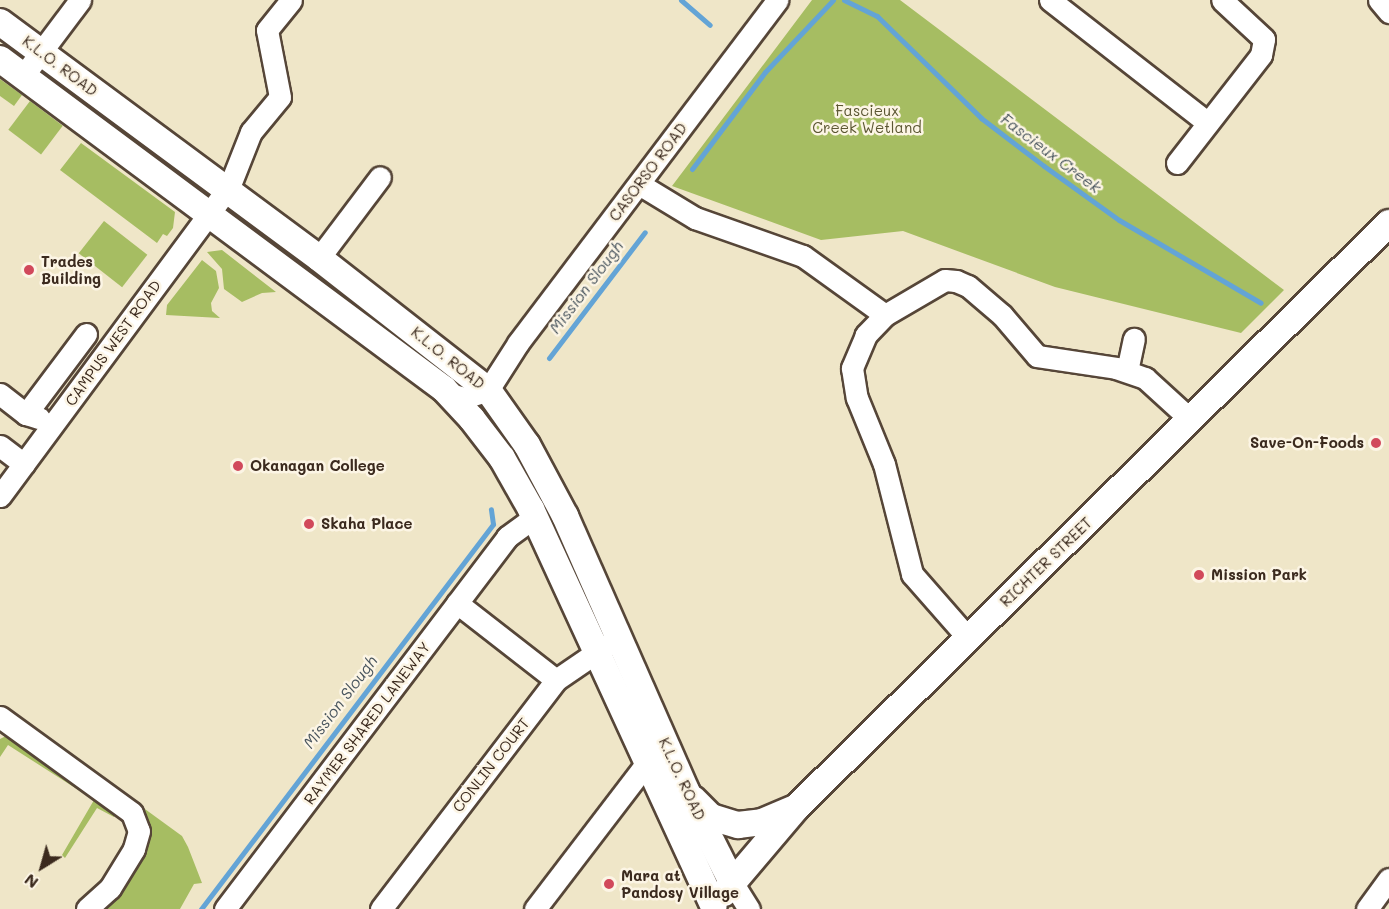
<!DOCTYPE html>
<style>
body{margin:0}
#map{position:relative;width:1389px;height:909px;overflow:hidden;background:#efe6c8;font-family:Mali,sans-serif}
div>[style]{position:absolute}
.green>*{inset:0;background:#a6bd62;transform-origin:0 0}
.stream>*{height:5px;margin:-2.5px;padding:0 2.5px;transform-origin:2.5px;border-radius:2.5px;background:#63a4d6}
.roads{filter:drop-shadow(2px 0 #564638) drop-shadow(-2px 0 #564638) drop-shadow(0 2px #564638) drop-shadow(0 -2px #564638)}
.minor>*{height:21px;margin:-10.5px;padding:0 10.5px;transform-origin:10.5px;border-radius:10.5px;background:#fff}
.major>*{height:26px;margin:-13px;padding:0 13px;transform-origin:13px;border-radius:13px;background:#fff}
.dots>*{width:16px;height:16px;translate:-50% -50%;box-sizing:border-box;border:3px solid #fcf5e5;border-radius:50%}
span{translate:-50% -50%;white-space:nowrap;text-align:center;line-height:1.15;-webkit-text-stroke:5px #fcf5e5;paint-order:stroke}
.street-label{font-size:15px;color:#3b2a1e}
.park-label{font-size:15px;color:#5b5632}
.poi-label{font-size:15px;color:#3b2a1e;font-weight:700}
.left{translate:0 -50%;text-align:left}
.right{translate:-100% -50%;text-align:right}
.water-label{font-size:16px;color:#49555e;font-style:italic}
.north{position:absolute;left:12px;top:837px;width:60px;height:60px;-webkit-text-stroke:4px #fcf5e5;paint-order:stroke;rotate:217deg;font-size:16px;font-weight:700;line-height:24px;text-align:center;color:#3b2a1e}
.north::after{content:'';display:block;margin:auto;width:21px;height:27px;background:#3b2a1e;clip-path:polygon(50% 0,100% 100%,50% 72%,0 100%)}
</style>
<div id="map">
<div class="green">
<div style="clip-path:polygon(812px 0,900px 0,1284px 290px,1241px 333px,1055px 287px,903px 231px,821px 240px,672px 186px)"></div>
<div style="clip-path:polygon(0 79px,22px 95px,14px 106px,0 96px)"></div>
<div style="left:30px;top:101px;width:41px;height:36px;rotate:37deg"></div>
<div style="clip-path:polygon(81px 143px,175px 212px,173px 228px,167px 236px,163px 234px,157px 243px,60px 170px)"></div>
<div style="left:104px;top:221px;width:55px;height:41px;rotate:38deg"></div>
<div style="clip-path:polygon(222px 250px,276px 292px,262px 293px,242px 302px,224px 289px,222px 269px,207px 252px)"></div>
<div style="clip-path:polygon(202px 260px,216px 271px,219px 288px,211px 303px,212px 311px,220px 318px,166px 315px,167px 305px)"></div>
<div style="clip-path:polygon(8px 735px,117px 811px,114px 817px,97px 808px,65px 858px,62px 855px,94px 800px,8px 745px,0 757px,0 739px)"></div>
<div style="clip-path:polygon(138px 804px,182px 836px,188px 847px,202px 883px,194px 884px,180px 909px,103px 909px,118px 896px,146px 846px,147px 834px)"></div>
</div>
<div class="stream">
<div style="left:681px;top:0;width:38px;rotate:41deg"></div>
<div style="left:844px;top:0;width:37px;rotate:26deg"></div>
<div style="left:877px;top:16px;width:146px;rotate:44.4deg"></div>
<div style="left:981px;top:118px;width:79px;rotate:37.3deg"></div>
<div style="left:1044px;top:166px;width:92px;rotate:35.8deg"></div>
<div style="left:1119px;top:220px;width:164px;rotate:30.3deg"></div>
<div style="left:692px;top:169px;width:121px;rotate:-53deg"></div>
<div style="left:765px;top:72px;width:99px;rotate:-46.6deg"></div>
<div style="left:549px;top:358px;width:158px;rotate:-52.7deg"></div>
<div style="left:201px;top:909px;width:483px;rotate:-52.8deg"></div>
<div style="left:493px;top:524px;width:15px;rotate:-98deg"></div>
</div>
<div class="roads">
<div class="minor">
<div style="left:1050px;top:0;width:200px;rotate:37.9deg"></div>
<div style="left:1379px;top:0;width:16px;rotate:50deg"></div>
<div style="left:23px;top:76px;width:95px;rotate:-53.1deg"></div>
<div style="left:1177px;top:163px;width:137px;rotate:-52.1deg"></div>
<div style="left:1261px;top:55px;width:16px;rotate:-79deg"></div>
<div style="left:1264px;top:39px;width:57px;rotate:-137.1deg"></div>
<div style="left:639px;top:184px;width:66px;rotate:31.3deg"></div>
<div style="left:695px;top:218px;width:114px;rotate:19.4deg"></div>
<div style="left:803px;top:256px;width:101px;rotate:35.7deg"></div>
<div style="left:885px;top:315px;width:28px;rotate:134deg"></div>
<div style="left:866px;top:335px;width:36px;rotate:113deg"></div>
<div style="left:852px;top:368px;width:30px;rotate:81deg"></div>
<div style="left:857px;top:398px;width:71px;rotate:67.8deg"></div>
<div style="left:884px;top:464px;width:114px;rotate:75.7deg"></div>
<div style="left:912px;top:574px;width:85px;rotate:48.8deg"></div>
<div style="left:319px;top:258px;width:101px;rotate:-53deg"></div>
<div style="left:885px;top:315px;width:69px;rotate:-30.3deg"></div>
<div style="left:945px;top:280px;width:11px;rotate:5deg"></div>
<div style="left:956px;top:281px;width:13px;rotate:23deg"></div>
<div style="left:968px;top:286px;width:45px;rotate:40.5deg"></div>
<div style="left:1002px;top:315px;width:54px;rotate:49.5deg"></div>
<div style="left:1037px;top:356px;width:80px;rotate:8.6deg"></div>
<div style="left:1116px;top:368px;width:31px;rotate:19deg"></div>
<div style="left:1145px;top:378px;width:62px;rotate:42.4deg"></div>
<div style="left:1127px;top:371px;width:33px;rotate:-78deg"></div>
<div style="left:0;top:394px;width:33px;rotate:38deg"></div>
<div style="left:26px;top:414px;width:14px;rotate:17deg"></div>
<div style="left:450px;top:394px;width:15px;rotate:16deg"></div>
<div style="left:464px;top:398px;width:25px;rotate:-18deg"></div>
<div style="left:488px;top:390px;width:56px;rotate:-57.4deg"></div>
<div style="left:518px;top:343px;width:430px;rotate:-52.9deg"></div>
<div style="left:26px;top:414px;width:100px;rotate:-53.1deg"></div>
<div style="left:0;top:446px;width:30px;rotate:37deg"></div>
<div style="left:0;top:496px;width:387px;rotate:-53.5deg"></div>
<div style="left:230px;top:185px;width:57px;rotate:-68.4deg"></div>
<div style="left:251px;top:132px;width:45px;rotate:-50.4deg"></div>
<div style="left:280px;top:97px;width:68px;rotate:-101deg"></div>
<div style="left:267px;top:30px;width:38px;rotate:-51deg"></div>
<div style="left:457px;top:603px;width:125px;rotate:37.9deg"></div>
<div style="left:0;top:717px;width:163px;rotate:36deg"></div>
<div style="left:132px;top:813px;width:19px;rotate:69deg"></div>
<div style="left:139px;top:831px;width:19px;rotate:106deg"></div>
<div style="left:134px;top:849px;width:46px;rotate:121.6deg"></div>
<div style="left:110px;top:888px;width:31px;rotate:138deg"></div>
<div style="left:732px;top:882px;width:32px;rotate:58deg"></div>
<div style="left:225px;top:909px;width:467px;rotate:-52.8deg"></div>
<div style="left:507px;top:537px;width:34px;rotate:-36deg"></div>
<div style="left:381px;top:909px;width:288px;rotate:-52.6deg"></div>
<div style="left:556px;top:680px;width:65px;rotate:-34.4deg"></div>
<div style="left:535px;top:909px;width:183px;rotate:-52.6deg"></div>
<div style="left:1367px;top:909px;width:37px;rotate:-54deg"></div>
</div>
<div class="major">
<div style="left:0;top:22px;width:397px;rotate:36.5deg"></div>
<div style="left:319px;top:258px;width:214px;rotate:38deg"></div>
<div style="left:488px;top:390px;width:67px;rotate:54.7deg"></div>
<div style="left:527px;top:445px;width:81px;rotate:61.8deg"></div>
<div style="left:565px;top:516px;width:303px;rotate:66.2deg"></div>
<div style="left:687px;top:793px;width:100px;rotate:63.2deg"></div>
<div style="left:0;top:59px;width:553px;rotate:36.62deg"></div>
<div style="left:444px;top:389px;width:41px;rotate:47deg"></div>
<div style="left:472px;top:419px;width:49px;rotate:52.4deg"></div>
<div style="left:502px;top:458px;width:59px;rotate:60.4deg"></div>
<div style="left:531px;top:509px;width:437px;rotate:65.3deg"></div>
<div style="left:693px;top:799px;width:25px;rotate:45deg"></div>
<div style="left:711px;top:817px;width:28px;rotate:17deg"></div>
<div style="left:738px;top:825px;width:24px;rotate:-7deg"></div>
<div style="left:762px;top:822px;width:34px;rotate:-23deg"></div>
<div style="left:724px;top:893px;width:111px;rotate:-49.7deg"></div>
<div style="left:796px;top:808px;width:833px;rotate:-44.61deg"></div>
</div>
</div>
<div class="dots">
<div style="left:29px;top:270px;background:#d1495b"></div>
<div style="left:1376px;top:443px;background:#d1495b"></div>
<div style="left:238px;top:466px;background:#d1495b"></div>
<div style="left:309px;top:524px;background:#d1495b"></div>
<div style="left:1199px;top:575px;background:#d1495b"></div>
<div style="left:609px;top:884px;background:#d1495b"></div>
</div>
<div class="street-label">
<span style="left:60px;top:66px;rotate:37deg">K.L.O. ROAD</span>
<span style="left:648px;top:172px;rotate:-53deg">CASORSO ROAD</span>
<span style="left:113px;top:343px;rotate:-54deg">CAMPUS WEST ROAD</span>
<span style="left:448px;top:358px;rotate:39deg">K.L.O. ROAD</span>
<span style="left:1046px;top:562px;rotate:-44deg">RICHTER STREET</span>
<span style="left:367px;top:723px;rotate:-53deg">RAYMER SHARED LANEWAY</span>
<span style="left:491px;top:765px;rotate:-52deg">CONLIN COURT</span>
<span style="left:682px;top:779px;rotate:65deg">K.L.O. ROAD</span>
</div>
<div class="park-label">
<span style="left:867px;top:119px">Fascieux<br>Creek Wetland</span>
</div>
<div class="poi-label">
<span class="left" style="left:41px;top:270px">Trades<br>Building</span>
<span class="right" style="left:1364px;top:443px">Save-On-Foods</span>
<span class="left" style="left:250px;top:466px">Okanagan College</span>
<span class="left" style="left:321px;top:524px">Skaha Place</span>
<span class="left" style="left:1211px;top:575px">Mission Park</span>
<span class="left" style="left:621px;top:884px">Mara at<br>Pandosy Village</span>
</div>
<div class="water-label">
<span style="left:1051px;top:153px;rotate:37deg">Fascieux Creek</span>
<span style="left:586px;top:287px;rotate:-53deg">Mission Slough</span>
<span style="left:340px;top:702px;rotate:-53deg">Mission Slough</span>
</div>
<div class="north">N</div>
</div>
